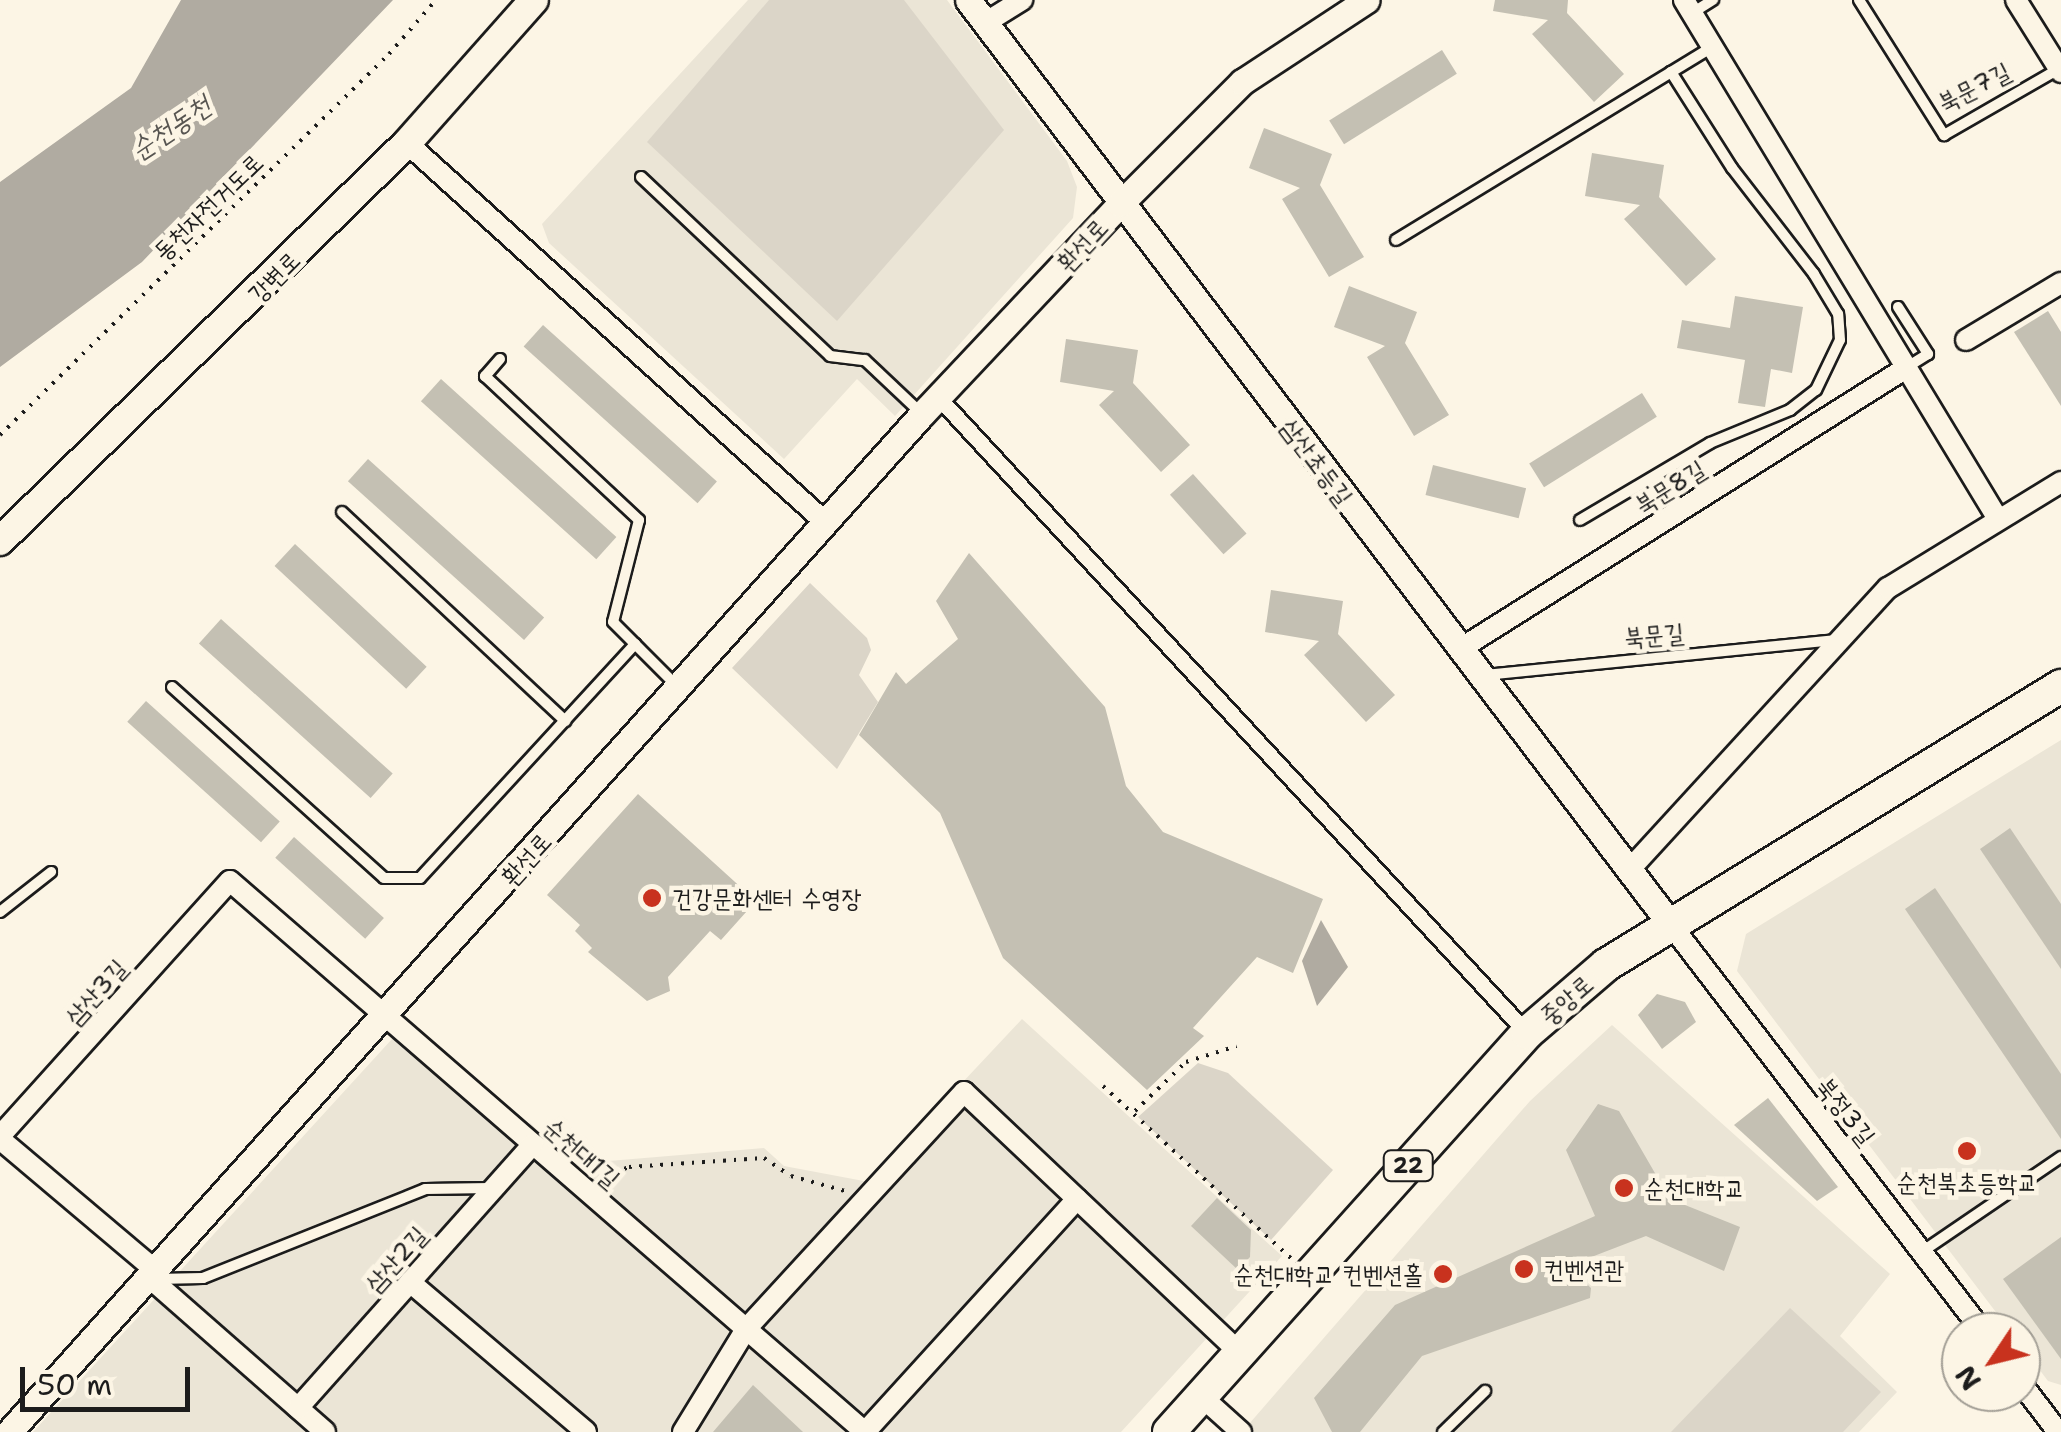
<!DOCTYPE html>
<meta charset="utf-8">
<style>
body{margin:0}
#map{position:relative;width:2061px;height:1432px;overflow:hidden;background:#fcf5e5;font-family:"Shantell Sans","Poor Story",sans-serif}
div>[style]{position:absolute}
.built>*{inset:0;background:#ebe5d6}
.green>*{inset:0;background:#dbd5c8}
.water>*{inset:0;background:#b0aba1}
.building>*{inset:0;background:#c4c0b3;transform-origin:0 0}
.path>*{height:4px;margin-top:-2px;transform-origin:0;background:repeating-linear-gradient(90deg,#1c1c1c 0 2.5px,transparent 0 10.5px)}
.roads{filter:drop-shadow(2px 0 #1c1c1c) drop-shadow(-2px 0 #1c1c1c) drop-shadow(0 2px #1c1c1c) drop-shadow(0 -2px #1c1c1c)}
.service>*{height:10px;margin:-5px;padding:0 5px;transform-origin:5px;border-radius:5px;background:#fcf5e5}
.pedestrian>*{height:15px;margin:-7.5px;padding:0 7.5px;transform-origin:7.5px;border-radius:7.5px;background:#fcf5e5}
.minor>*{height:20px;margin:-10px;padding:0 10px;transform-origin:10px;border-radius:10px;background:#fcf5e5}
.tertiary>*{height:25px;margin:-12.5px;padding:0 12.5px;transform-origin:12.5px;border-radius:12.5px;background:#fcf5e5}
.secondary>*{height:28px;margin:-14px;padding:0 14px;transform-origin:14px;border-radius:14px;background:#fcf5e5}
.primary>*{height:32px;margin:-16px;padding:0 16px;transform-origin:16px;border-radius:16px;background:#fcf5e5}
.dots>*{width:28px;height:28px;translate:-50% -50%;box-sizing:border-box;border:5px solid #fcf5e5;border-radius:50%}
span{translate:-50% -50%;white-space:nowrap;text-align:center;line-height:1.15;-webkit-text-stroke:9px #fcf5e5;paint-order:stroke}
.shield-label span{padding:2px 8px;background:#fcf5e5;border:2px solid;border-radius:8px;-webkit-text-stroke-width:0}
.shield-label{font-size:22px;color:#1c1c1c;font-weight:700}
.street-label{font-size:25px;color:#1c1c1c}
.poi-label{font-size:25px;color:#1c1c1c}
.left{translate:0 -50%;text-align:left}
.right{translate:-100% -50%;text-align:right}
.water-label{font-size:28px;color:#575551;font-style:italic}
.north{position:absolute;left:1941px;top:1312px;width:100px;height:100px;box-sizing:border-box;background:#fcf5e5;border:2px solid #a29e95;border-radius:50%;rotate:235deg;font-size:28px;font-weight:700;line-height:40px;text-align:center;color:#1c1c1c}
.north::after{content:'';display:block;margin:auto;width:35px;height:45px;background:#c8321e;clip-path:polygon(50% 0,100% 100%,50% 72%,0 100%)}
.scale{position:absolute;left:20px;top:1367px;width:170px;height:45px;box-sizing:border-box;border:5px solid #1c1c1c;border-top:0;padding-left:12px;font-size:30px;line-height:35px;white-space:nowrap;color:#1c1c1c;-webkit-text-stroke:8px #fcf5e5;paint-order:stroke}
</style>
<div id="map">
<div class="built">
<div style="clip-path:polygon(748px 0,947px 0,1067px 161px,1077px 187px,1073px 218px,895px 416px,857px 379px,784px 459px,549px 243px,542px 224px)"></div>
<div style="clip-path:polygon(2061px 740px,2061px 1385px,2048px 1381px,2021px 1345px,2021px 1332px,2011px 1332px,1737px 971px,1746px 934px)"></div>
<div style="clip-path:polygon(1022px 1019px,1282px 1256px,1121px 1432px,33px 1432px,403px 1027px,520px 1133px,530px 1123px,573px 1164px,764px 1148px,784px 1166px,869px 1182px)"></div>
<div style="clip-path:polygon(1612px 1025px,1890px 1274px,1840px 1336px,1897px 1392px,1859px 1432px,1242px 1432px,1530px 1101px)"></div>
</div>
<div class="green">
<div style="clip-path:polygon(769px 0,904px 0,1004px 130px,837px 321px,647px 142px)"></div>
<div style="clip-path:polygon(810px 583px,867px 638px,871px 650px,859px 675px,878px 702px,837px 769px,732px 668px)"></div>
<div style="clip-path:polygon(1198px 1063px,1228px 1073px,1333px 1170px,1271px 1240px,1138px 1117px)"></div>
<div style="clip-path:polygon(1790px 1308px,1881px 1392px,1843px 1432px,1671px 1432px)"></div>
</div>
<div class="water">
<div style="clip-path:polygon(181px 0,393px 0,142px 262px,0 367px,0 182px,131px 88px)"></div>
<div style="clip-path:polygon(1321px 920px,1348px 967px,1317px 1006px,1302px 961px)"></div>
</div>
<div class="building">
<div style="clip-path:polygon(1495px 0,1568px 0,1567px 13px,1624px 74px,1594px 102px,1532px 34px,1548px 20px,1493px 11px)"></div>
<div style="left:1442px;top:50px;width:28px;height:133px;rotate:58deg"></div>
<div style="clip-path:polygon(1264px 128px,1332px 154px,1320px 185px,1364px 257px,1329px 277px,1282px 199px,1300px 188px,1249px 168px)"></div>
<div style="clip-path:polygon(1592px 153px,1664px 165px,1659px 197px,1716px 259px,1686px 286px,1624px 219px,1640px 205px,1585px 196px)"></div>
<div style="clip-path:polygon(1349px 286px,1417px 312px,1405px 343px,1449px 415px,1414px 436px,1367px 357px,1385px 346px,1334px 327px)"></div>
<div style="clip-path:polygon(1735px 296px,1803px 307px,1792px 373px,1771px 369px,1765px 407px,1738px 403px,1745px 360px,1677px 348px,1682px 320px,1730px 328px)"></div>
<div style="clip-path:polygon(2048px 311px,2061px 332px,2061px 406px,2014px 332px)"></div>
<div style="left:543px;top:325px;width:234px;height:29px;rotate:42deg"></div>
<div style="clip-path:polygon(1066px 339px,1138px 350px,1133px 383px,1190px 445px,1161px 472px,1099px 405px,1114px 391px,1060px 382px)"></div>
<div style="left:441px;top:379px;width:236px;height:30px;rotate:42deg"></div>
<div style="left:1642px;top:393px;width:28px;height:133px;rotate:58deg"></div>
<div style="left:368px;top:459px;width:237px;height:30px;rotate:42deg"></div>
<div style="left:1433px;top:465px;width:96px;height:31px;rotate:14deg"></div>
<div style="left:1193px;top:474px;width:80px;height:31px;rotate:48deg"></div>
<div style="left:295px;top:544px;width:180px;height:30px;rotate:43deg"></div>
<div style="clip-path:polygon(969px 553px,1105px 707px,1126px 786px,1163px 832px,1323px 899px,1293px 973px,1257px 957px,1193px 1028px,1204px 1036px,1147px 1090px,1003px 958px,940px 813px,859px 735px,896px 672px,906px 684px,958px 639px,936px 601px)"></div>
<div style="clip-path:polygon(1271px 590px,1343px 601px,1338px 634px,1395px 695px,1366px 722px,1304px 655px,1319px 641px,1265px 632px)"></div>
<div style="left:221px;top:619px;width:231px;height:33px;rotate:42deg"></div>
<div style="left:146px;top:701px;width:180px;height:28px;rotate:42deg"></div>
<div style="clip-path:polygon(638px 794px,756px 901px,721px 940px,710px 931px,668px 977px,670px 991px,647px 1001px,588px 952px,592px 948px,575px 931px,580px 925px,547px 895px)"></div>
<div style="clip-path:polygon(2010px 828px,2061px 904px,2061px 969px,1980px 849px)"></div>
<div style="left:294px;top:837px;width:121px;height:28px;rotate:42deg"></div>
<div style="clip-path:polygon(1935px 888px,2061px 1074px,2061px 1139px,1905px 909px)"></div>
<div style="clip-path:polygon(1657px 994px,1685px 1002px,1696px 1022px,1662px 1049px,1638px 1015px)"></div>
<div style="clip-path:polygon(1768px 1098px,1838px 1187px,1817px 1201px,1734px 1125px)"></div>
<div style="clip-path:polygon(1598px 1104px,1619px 1111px,1670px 1199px,1740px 1227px,1724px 1271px,1646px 1236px,1568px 1266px,1591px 1288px,1590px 1298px,1422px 1356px,1360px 1432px,1332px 1432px,1314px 1398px,1395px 1305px,1595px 1216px,1566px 1150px)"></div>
<div style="clip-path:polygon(1217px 1198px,1251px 1230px,1250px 1257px,1238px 1270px,1191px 1226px)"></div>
<div style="clip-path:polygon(2061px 1237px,2061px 1359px,2003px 1279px)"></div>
<div style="clip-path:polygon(753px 1385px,803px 1432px,713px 1432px)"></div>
</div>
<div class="path">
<div style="left:0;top:435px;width:545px;rotate:-44.4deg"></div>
<div style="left:389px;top:54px;width:72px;rotate:-49deg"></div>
<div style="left:1103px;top:1086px;width:255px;rotate:42.5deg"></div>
<div style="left:1135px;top:1111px;width:71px;rotate:-43.9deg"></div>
<div style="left:1186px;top:1062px;width:53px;rotate:-17.4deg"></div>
<div style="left:605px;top:1177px;width:26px;rotate:-23deg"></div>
<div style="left:629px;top:1167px;width:135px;rotate:-3.8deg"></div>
<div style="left:764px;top:1158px;width:32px;rotate:34deg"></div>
<div style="left:791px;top:1176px;width:56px;rotate:15.5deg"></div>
</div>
<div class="roads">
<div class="service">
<div style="left:1859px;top:0;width:160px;rotate:57.8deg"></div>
<div style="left:1944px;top:135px;width:133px;rotate:-29.9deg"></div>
<div style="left:1692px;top:13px;width:25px;rotate:-32deg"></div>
<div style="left:641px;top:177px;width:260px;rotate:43.4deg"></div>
<div style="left:830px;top:356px;width:35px;rotate:7deg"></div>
<div style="left:865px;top:360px;width:77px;rotate:43.4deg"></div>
<div style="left:1396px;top:240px;width:370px;rotate:-31.4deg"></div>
<div style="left:1898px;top:307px;width:56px;rotate:57.4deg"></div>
<div style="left:1928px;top:354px;width:26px;rotate:148deg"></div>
<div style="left:500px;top:359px;width:23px;rotate:131deg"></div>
<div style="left:485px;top:376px;width:211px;rotate:43.1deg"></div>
<div style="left:639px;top:520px;width:105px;rotate:104.3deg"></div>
<div style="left:613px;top:622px;width:89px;rotate:45deg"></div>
<div style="left:342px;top:512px;width:306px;rotate:43.1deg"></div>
<div style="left:1580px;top:520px;width:151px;rotate:-30.6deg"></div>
<div style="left:1710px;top:443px;width:87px;rotate:-22.4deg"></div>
<div style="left:1790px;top:410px;width:33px;rotate:-38deg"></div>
<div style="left:1816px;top:390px;width:55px;rotate:-64.4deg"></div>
<div style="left:1840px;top:340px;width:26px;rotate:-94deg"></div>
<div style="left:1838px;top:314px;width:47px;rotate:-121deg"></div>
<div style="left:1814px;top:274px;width:134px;rotate:-127.7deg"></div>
<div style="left:1732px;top:168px;width:114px;rotate:-122.4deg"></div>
<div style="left:1485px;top:675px;width:351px;rotate:-5.7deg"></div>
<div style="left:172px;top:687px;width:285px;rotate:42deg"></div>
<div style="left:384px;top:878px;width:36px"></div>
<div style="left:420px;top:878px;width:318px;rotate:-47.4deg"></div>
<div style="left:0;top:912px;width:65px;rotate:-38.1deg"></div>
<div style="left:1923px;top:1251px;width:167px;rotate:-34.3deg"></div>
<div style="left:156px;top:1279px;width:47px;rotate:-1.2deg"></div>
<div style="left:203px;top:1278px;width:239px;rotate:-21.8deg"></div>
<div style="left:425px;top:1189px;width:66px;rotate:-0.9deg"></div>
<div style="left:1443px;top:1432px;width:59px;rotate:-44.3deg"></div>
</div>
<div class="pedestrian">
<div style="left:938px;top:397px;width:867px;rotate:47.2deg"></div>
</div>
<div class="minor">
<div style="left:1684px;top:0;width:607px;rotate:58.83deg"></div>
<div style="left:2016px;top:0;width:85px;rotate:58deg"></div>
<div style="left:985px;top:23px;width:44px;rotate:-31.9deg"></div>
<div style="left:407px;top:143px;width:564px;rotate:42.2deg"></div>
<div style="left:1966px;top:340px;width:111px;rotate:-31deg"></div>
<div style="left:1460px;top:649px;width:527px;rotate:-32.21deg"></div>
<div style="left:1631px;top:868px;width:380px;rotate:-47.5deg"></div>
<div style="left:1888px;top:588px;width:203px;rotate:-31.5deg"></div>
<div style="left:1668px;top:921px;width:518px;rotate:52.53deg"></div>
<div style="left:0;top:1136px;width:343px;rotate:-48deg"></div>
<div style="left:230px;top:881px;width:841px;rotate:40.95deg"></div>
<div style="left:0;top:1139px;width:204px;rotate:40.2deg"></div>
<div style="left:150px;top:1278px;width:233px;rotate:41.3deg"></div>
<div style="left:410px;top:1282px;width:231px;rotate:40.4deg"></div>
<div style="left:2021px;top:1383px;width:61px;rotate:52.9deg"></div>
<div style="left:1201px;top:1396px;width:54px;rotate:42deg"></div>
<div style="left:298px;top:1408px;width:353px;rotate:-48.3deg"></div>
<div style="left:683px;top:1432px;width:121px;rotate:-58.5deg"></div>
<div style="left:746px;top:1329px;width:322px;rotate:-47.4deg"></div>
<div style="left:964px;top:1092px;width:380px;rotate:43.4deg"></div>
<div style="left:865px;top:1432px;width:315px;rotate:-47.7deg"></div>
</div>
<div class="tertiary">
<div style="left:968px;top:0;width:1157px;rotate:52.76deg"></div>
<div style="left:9px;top:1432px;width:1367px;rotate:-48.11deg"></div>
<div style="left:922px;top:414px;width:289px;rotate:-46.7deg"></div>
<div style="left:1120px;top:204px;width:173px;rotate:-45deg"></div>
<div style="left:1242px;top:82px;width:149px;rotate:-33.3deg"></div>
</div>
<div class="secondary">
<div style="left:0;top:541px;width:569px;rotate:-44.36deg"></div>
<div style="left:407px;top:143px;width:191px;rotate:-48.4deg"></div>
</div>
<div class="primary">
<div style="left:1169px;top:1432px;width:536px;rotate:-48.1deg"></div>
<div style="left:1527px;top:1033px;width:104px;rotate:-40.7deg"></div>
<div style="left:1606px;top:965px;width:534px;rotate:-31.52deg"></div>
</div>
</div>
<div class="dots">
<div style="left:652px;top:898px;background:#c8321e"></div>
<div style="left:1967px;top:1151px;background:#c8321e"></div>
<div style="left:1624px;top:1188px;background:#c8321e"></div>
<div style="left:1524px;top:1269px;background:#c8321e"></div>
<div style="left:1443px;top:1274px;background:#c8321e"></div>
</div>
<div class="shield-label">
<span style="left:1408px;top:1166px">22</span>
</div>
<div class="street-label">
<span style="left:1974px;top:87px;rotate:-27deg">북문7길</span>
<span style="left:208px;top:207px;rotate:-44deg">동천자전거도로</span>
<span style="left:1082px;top:245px;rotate:-47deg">환선로</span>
<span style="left:274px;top:277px;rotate:-45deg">강변로</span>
<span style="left:1317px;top:462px;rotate:53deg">삼산초등길</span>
<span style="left:1670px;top:487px;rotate:-32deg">북문8길</span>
<span style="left:1654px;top:635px;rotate:-5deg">북문길</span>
<span style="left:526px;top:859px;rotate:-48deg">환선로</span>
<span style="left:96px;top:992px;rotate:-48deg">삼산3길</span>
<span style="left:1566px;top:1000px;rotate:-41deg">중앙로</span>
<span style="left:1846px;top:1111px;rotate:52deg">북정3길</span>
<span style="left:582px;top:1153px;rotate:41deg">순천대1길</span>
<span style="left:396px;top:1259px;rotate:-48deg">삼산2길</span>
</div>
<div class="poi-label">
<span class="left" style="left:672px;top:898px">건강문화센터 수영장</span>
<span style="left:1967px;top:1182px">순천북초등학교</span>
<span class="left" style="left:1644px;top:1188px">순천대학교</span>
<span class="left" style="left:1544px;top:1269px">컨벤션관</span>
<span class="right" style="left:1423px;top:1274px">순천대학교 컨벤션홀</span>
</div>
<div class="water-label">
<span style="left:170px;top:127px;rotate:-34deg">순천동천</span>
</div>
<div class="north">N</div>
<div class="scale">50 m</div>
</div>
